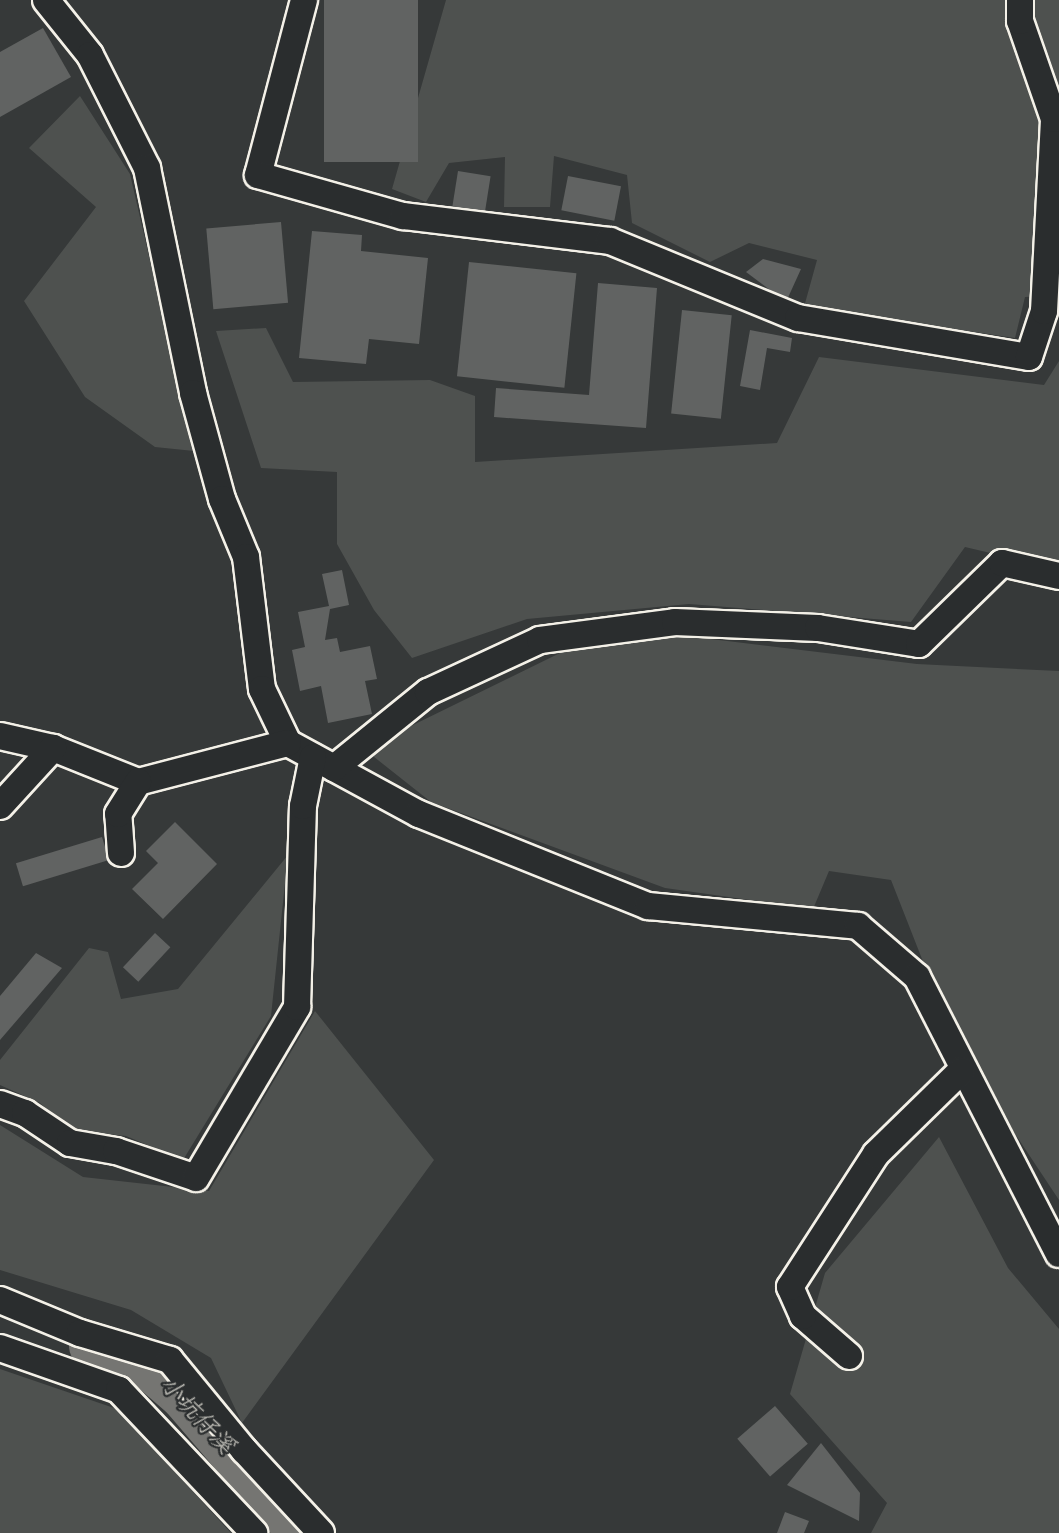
<!DOCTYPE html>
<meta charset="utf-8">
<style>
body{margin:0}
#map{position:relative;width:1059px;height:1533px;overflow:hidden;background:#363939;font-family:"Shantell Sans","LXGW WenKai TC",sans-serif}
div>[style]{position:absolute}
.green>*{inset:0;background:#4e514f}
.river>*{height:46px;margin:-23px;padding:0 23px;transform-origin:23px;border-radius:23px;background:#757572}
.building>*{inset:0;background:#616362;transform-origin:0 0}
.roads{filter:drop-shadow(2px 0 #f4f1e8) drop-shadow(-2px 0 #f4f1e8) drop-shadow(0 2px #f4f1e8) drop-shadow(0 -2px #f4f1e8)}
.minor>*{height:26px;margin:-13px;padding:0 13px;transform-origin:13px;border-radius:13px;background:#2a2d2e}
span{translate:-50% -50%;white-space:nowrap;text-align:center;line-height:1.15;-webkit-text-stroke:4.5px #2a2d2e;paint-order:stroke}
.water-label{font-size:24px;color:#b4b3ad;font-style:italic}
</style>
<div id="map">
<div class="green">
<div style="clip-path:polygon(446px 0,1059px 0,1059px 295px,1025px 297px,1015px 338px,804px 307px,817px 260px,749px 243px,710px 262px,632px 223px,627px 175px,554px 156px,550px 207px,504px 207px,505px 157px,449px 163px,426px 202px,392px 189px)"></div>
<div style="clip-path:polygon(80px 96px,130px 174px,194px 451px,155px 447px,85px 397px,24px 301px,96px 207px,29px 148px)"></div>
<div style="clip-path:polygon(266px 328px,293px 382px,430px 380px,475px 396px,475px 462px,777px 443px,819px 357px,1044px 385px,1059px 361px,1059px 569px,965px 547px,911px 622px,689px 604px,527px 619px,412px 658px,374px 610px,337px 544px,337px 472px,261px 468px,216px 331px)"></div>
<div style="clip-path:polygon(613px 627px,917px 664px,1059px 671px,1059px 1200px,998px 1108px,922px 959px,891px 880px,829px 871px,813px 909px,665px 888px,431px 802px,364px 749px)"></div>
<div style="clip-path:polygon(288px 855px,271px 1016px,183px 1160px,126px 1136px,71px 1130px,40px 1103px,0 1085px,0 1060px,89px 948px,108px 952px,121px 999px,178px 989px)"></div>
<div style="clip-path:polygon(315px 1011px,434px 1160px,242px 1423px,211px 1358px,131px 1310px,0 1270px,0 1125px,83px 1177px,209px 1191px)"></div>
<div style="clip-path:polygon(939px 1137px,1008px 1268px,1059px 1329px,1059px 1533px,871px 1533px,887px 1503px,790px 1394px,825px 1273px)"></div>
<div style="clip-path:polygon(0 1369px,117px 1409px,231px 1533px,0 1533px)"></div>
</div>
<div class="river">
<div style="left:92px;top:1346px;width:57px;rotate:18.4deg"></div>
<div style="left:146px;top:1364px;width:49px;rotate:40.9deg"></div>
<div style="left:183px;top:1396px;width:181px;rotate:49.3deg"></div>
</div>
<div class="building">
<div style="left:324px;top:0;width:94px;height:162px"></div>
<div style="clip-path:polygon(43px 28px,71px 77px,0 117px,0 52px)"></div>
<div style="left:458px;top:171px;width:33px;height:36px;rotate:9deg"></div>
<div style="left:568px;top:176px;width:54px;height:35px;rotate:11deg"></div>
<div style="left:281px;top:222px;width:81px;height:75px;rotate:85deg"></div>
<div style="clip-path:polygon(312px 231px,362px 235px,361px 251px,428px 258px,419px 344px,369px 339px,366px 364px,299px 358px)"></div>
<div style="clip-path:polygon(763px 259px,801px 269px,786px 302px,746px 272px)"></div>
<div style="left:469px;top:262px;width:108px;height:115px;rotate:6deg"></div>
<div style="clip-path:polygon(598px 283px,657px 288px,646px 428px,494px 417px,496px 388px,589px 395px)"></div>
<div style="left:682px;top:310px;width:50px;height:104px;rotate:6deg"></div>
<div style="clip-path:polygon(750px 330px,792px 338px,790px 352px,767px 348px,760px 390px,740px 386px)"></div>
<div style="clip-path:polygon(342px 570px,349px 605px,330px 609px,325px 640px,337px 638px,340px 652px,370px 646px,377px 679px,365px 681px,372px 714px,328px 723px,321px 686px,300px 691px,292px 650px,305px 647px,298px 612px,329px 606px,322px 574px)"></div>
<div style="clip-path:polygon(175px 822px,217px 864px,163px 919px,132px 889px,158px 863px,146px 851px)"></div>
<div style="left:102px;top:837px;width:24px;height:90px;rotate:73deg"></div>
<div style="left:155px;top:933px;width:21px;height:47px;rotate:43deg"></div>
<div style="clip-path:polygon(36px 953px,62px 968px,0 1040px,0 996px)"></div>
<div style="left:775px;top:1406px;width:50px;height:50px;rotate:49deg"></div>
<div style="clip-path:polygon(821px 1443px,860px 1493px,859px 1521px,787px 1485px)"></div>
<div style="clip-path:polygon(785px 1512px,809px 1521px,804px 1533px,777px 1533px)"></div>
</div>
<div class="roads">
<div class="minor">
<div style="left:46px;top:0;width:70px;rotate:51.3deg"></div>
<div style="left:90px;top:55px;width:127px;rotate:63.2deg"></div>
<div style="left:147px;top:168px;width:230px;rotate:78.4deg"></div>
<div style="left:193px;top:393px;width:110px;rotate:74.7deg"></div>
<div style="left:222px;top:499px;width:63px;rotate:67.5deg"></div>
<div style="left:246px;top:557px;width:133px;rotate:83.1deg"></div>
<div style="left:262px;top:689px;width:60px;rotate:64.3deg"></div>
<div style="left:288px;top:743px;width:149px;rotate:28.5deg"></div>
<div style="left:419px;top:814px;width:247px;rotate:21.9deg"></div>
<div style="left:648px;top:906px;width:211px;rotate:5.4deg"></div>
<div style="left:858px;top:926px;width:78px;rotate:40.8deg"></div>
<div style="left:917px;top:977px;width:311px;rotate:62.9deg"></div>
<div style="left:304px;top:0;width:181px;rotate:104.7deg"></div>
<div style="left:258px;top:175px;width:151px;rotate:15.8deg"></div>
<div style="left:403px;top:216px;width:209px;rotate:6.9deg"></div>
<div style="left:610px;top:241px;width:203px;rotate:22.3deg"></div>
<div style="left:798px;top:318px;width:234px;rotate:9.6deg"></div>
<div style="left:1029px;top:357px;width:48px;rotate:-71.9deg"></div>
<div style="left:1044px;top:311px;width:192px;rotate:-87deg"></div>
<div style="left:1054px;top:119px;width:104px;rotate:-109.1deg"></div>
<div style="left:1020px;top:21px;width:21px;rotate:-90deg"></div>
<div style="left:0;top:736px;width:54px;rotate:12.8deg"></div>
<div style="left:53px;top:748px;width:92px;rotate:21.8deg"></div>
<div style="left:138px;top:782px;width:155px;rotate:-14.6deg"></div>
<div style="left:334px;top:768px;width:121px;rotate:-39deg"></div>
<div style="left:428px;top:692px;width:123px;rotate:-24.9deg"></div>
<div style="left:540px;top:640px;width:136px;rotate:-7.6deg"></div>
<div style="left:675px;top:622px;width:143px;rotate:2.4deg"></div>
<div style="left:818px;top:628px;width:102px;rotate:9deg"></div>
<div style="left:919px;top:644px;width:116px;rotate:-44.3deg"></div>
<div style="left:1002px;top:563px;width:58px;rotate:12.8deg"></div>
<div style="left:0;top:806px;width:79px;rotate:-47.6deg"></div>
<div style="left:121px;top:853px;width:39px;rotate:-94deg"></div>
<div style="left:118px;top:814px;width:38px;rotate:-58deg"></div>
<div style="left:0;top:1104px;width:27px;rotate:20deg"></div>
<div style="left:25px;top:1113px;width:54px;rotate:33.7deg"></div>
<div style="left:70px;top:1143px;width:47px;rotate:9.9deg"></div>
<div style="left:116px;top:1151px;width:84px;rotate:18.6deg"></div>
<div style="left:196px;top:1178px;width:199px;rotate:-59.4deg"></div>
<div style="left:297px;top:1007px;width:201px;rotate:-88.3deg"></div>
<div style="left:303px;top:806px;width:50px;rotate:-78.5deg"></div>
<div style="left:0;top:1300px;width:87px;rotate:22.4deg"></div>
<div style="left:80px;top:1333px;width:94px;rotate:16.7deg"></div>
<div style="left:170px;top:1360px;width:117px;rotate:50.6deg"></div>
<div style="left:244px;top:1450px;width:113px;rotate:47.1deg"></div>
<div style="left:0;top:1348px;width:126px;rotate:19.4deg"></div>
<div style="left:119px;top:1390px;width:197px;rotate:46.6deg"></div>
<div style="left:849px;top:1356px;width:61px;rotate:-139deg"></div>
<div style="left:803px;top:1316px;width:32px;rotate:-114deg"></div>
<div style="left:790px;top:1287px;width:158px;rotate:-57.1deg"></div>
<div style="left:876px;top:1154px;width:119px;rotate:-44.3deg"></div>
</div>
</div>
<div class="water-label">
<span style="left:197px;top:1415px;rotate:47deg">小坑仔溪</span>
</div>
</div>
